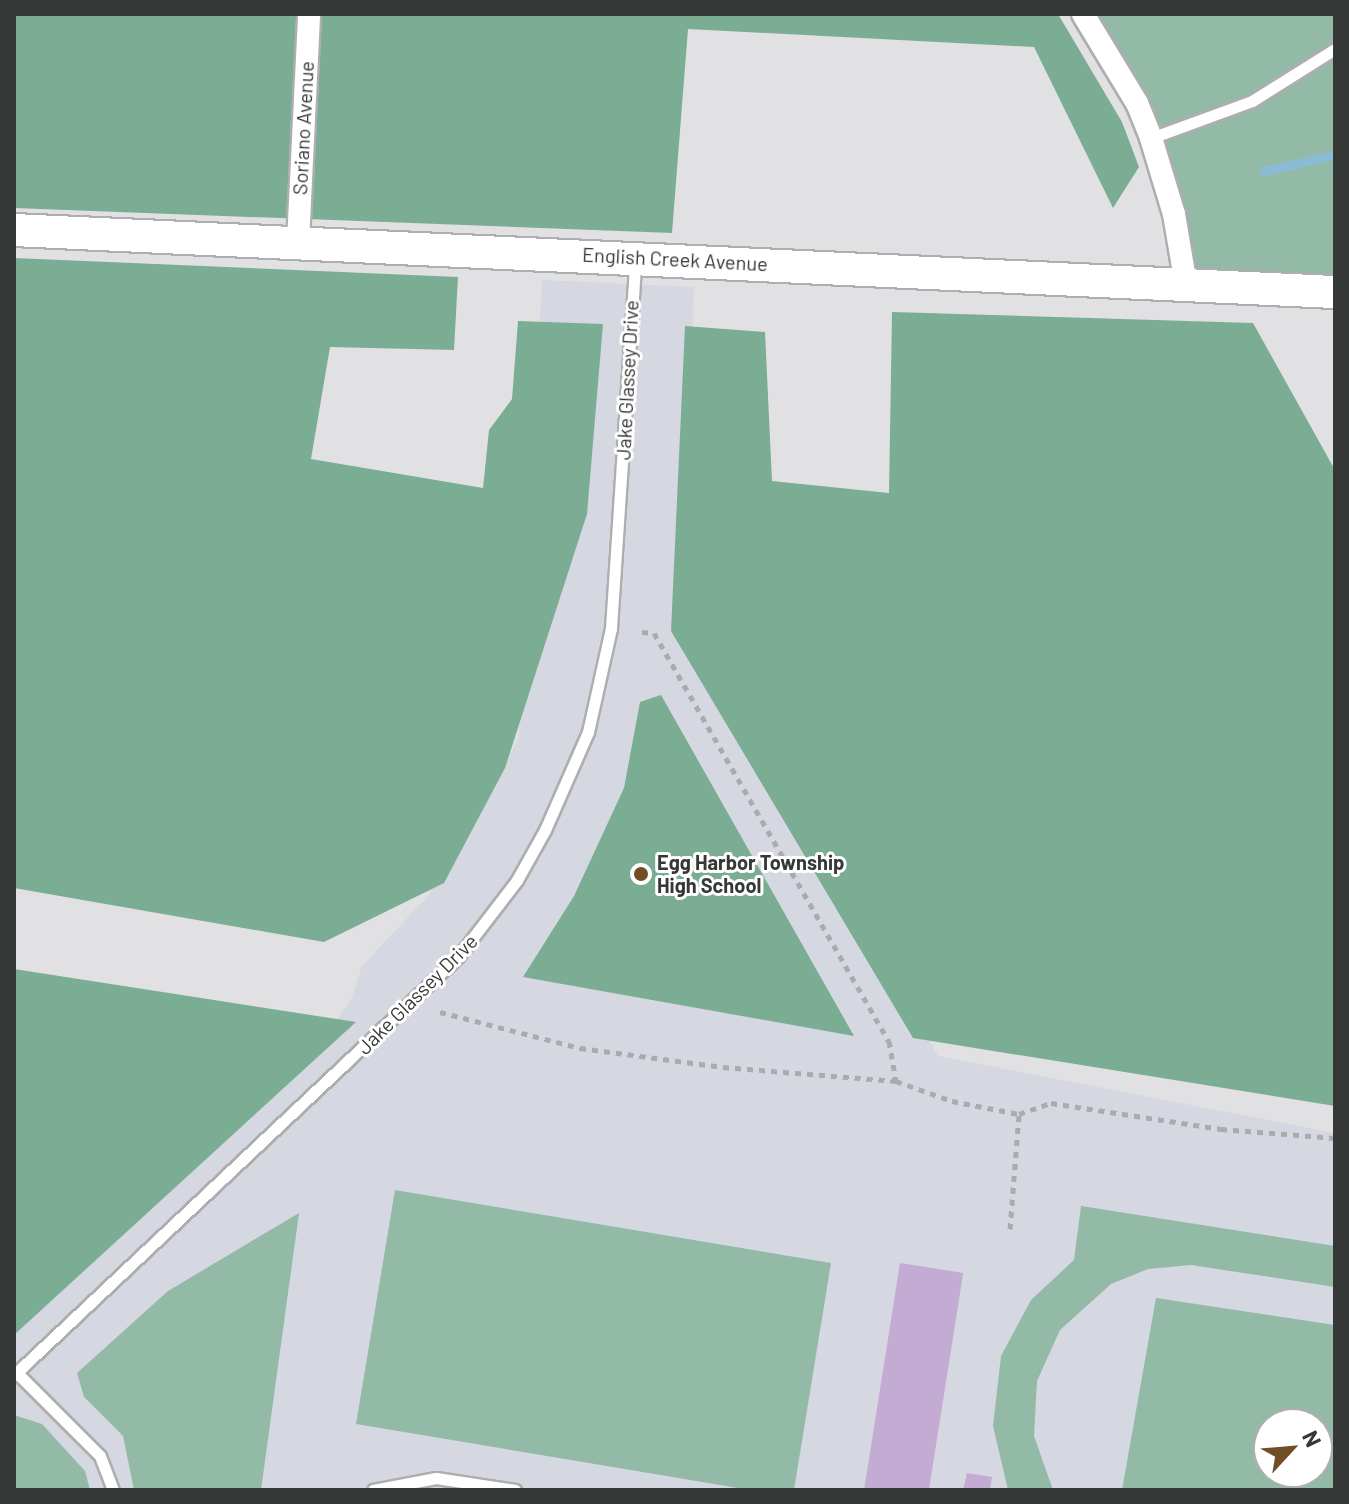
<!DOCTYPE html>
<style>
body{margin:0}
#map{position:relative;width:1349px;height:1504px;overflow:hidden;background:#e1e1e4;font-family:Barlow,sans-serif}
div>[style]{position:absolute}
.built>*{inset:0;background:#d5d7e1}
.green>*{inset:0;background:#93baa7}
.forest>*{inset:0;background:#7bad95}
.stream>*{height:9px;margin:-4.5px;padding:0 4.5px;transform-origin:4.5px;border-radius:4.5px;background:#8abdd5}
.building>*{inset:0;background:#c4abd4;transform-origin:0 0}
.path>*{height:5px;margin-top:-2.5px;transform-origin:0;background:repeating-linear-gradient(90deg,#aaabad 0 6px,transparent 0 12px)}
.roads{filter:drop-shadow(2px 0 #aeaeb0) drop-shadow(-2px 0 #aeaeb0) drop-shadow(0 2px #aeaeb0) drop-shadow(0 -2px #aeaeb0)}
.service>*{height:11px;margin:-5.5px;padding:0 5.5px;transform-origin:5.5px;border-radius:5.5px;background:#fff}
.minor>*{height:22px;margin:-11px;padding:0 11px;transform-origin:11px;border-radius:11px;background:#fff}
.secondary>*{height:32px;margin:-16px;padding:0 16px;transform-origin:16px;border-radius:16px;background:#fff}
.dots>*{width:22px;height:22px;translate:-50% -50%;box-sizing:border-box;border:4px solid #fff;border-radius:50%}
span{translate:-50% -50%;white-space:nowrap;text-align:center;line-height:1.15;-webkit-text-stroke:6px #fff;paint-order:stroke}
.street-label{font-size:20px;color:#363737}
.poi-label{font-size:20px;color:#363737;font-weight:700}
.left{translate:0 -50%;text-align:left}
.frame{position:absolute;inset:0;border:16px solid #363737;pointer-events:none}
.north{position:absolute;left:1253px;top:1408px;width:80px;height:80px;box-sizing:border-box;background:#fff;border:2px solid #afafaf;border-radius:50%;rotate:64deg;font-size:22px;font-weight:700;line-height:32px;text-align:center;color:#363737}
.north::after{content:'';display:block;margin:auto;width:28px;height:36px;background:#704f26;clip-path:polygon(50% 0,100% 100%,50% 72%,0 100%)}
</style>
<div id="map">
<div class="built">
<div style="clip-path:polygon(evenodd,542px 280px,694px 287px,681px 588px,938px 1056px,1335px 1133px,1335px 1490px,14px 1490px,14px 1325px,331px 1029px,352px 998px,362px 966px,428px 896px,459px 851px,519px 737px,542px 280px,1269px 1424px,1317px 1424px,1317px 1472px,1269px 1472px,1269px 1424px)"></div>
</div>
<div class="green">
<div style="clip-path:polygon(1083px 14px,1335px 14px,1335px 292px,1186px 285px,1166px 183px)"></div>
<div style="clip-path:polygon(395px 1190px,831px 1263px,794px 1490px,750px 1490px,356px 1424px)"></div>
<div style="clip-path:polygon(1081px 1206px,1335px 1246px,1335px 1287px,1191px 1265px,1148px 1269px,1111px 1284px,1060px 1330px,1037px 1381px,1034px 1436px,1053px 1490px,1008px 1490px,993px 1426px,1001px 1356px,1031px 1300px,1074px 1260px)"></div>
<div style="clip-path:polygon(299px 1213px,261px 1490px,134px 1490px,123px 1436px,84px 1397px,77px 1373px,168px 1291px)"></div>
<div style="clip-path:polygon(evenodd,1156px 1298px,1335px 1325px,1335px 1490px,1122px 1490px,1156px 1298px,1317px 1424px,1317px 1472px,1269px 1472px,1269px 1424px,1317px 1424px)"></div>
<div style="clip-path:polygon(14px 1415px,42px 1424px,85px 1471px,90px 1490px,14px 1490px)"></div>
</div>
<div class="forest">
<div style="clip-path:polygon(14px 14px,1058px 14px,1122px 122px,1139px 167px,1113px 208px,1034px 47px,688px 29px,672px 233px,14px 208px)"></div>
<div style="clip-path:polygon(14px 258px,458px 277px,454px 350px,330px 347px,311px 459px,483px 488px,489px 430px,512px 399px,518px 321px,603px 324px,587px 514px,505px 768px,444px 883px,324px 942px,14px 888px)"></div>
<div style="clip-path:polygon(892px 312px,1253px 323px,1335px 470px,1335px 1106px,913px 1038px,671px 631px,685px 326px,765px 332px,772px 481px,889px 493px)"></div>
<div style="clip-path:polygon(661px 695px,854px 1036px,523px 977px,574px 896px,624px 788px,640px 702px)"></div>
<div style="clip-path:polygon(14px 969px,356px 1022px,14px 1335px)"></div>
</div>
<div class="stream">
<div style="left:1264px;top:171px;width:73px;rotate:-12.7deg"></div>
</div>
<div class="building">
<div style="left:900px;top:1263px;width:64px;height:230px;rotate:9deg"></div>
<div style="clip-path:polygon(967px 1473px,992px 1477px,990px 1490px,963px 1490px)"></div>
</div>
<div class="path">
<div style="left:642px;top:632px;width:12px;rotate:5deg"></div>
<div style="left:654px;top:633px;width:471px;rotate:60.1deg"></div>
<div style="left:889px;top:1041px;width:41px;rotate:80.1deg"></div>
<div style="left:440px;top:1012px;width:145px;rotate:14.4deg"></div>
<div style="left:580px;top:1048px;width:144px;rotate:7.6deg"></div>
<div style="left:723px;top:1067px;width:174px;rotate:4.6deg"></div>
<div style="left:896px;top:1081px;width:59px;rotate:19.7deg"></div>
<div style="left:952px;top:1101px;width:68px;rotate:11deg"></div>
<div style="left:1019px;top:1114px;width:34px;rotate:-19deg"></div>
<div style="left:1051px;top:1103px;width:172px;rotate:8.7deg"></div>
<div style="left:1221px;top:1129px;width:114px;rotate:4.5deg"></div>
<div style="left:1010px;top:1229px;width:115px;rotate:-85.5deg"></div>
</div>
<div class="roads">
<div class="service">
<div style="left:1151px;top:138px;width:108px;rotate:-20.1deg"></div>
<div style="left:1252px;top:101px;width:98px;rotate:-32.1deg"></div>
<div style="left:17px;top:1373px;width:117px;rotate:45deg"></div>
<div style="left:100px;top:1456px;width:36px;rotate:69deg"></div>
<div style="left:14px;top:1375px;width:610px;rotate:-43.27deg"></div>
<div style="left:458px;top:957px;width:97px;rotate:-52.5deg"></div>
<div style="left:517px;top:880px;width:57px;rotate:-60.8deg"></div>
<div style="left:545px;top:830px;width:107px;rotate:-66.3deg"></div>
<div style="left:588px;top:732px;width:107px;rotate:-77.5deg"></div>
<div style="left:611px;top:628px;width:367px;rotate:-86.2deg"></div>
<div style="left:373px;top:1490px;width:64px;rotate:-10.8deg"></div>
<div style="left:436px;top:1478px;width:80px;rotate:8.6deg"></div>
</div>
<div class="minor">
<div style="left:1083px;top:14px;width:104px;rotate:58.8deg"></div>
<div style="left:1137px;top:103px;width:38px;rotate:68deg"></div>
<div style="left:1151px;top:138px;width:79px;rotate:73.2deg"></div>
<div style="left:1174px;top:214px;width:72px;rotate:80.4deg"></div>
<div style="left:298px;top:242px;width:228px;rotate:-87.2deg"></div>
</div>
<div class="secondary">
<div style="left:14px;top:230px;width:1322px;rotate:2.69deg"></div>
</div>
</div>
<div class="dots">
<div style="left:641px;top:874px;background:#704f26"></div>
</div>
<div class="street-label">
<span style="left:303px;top:128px;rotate:-87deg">Soriano Avenue</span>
<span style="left:675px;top:259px;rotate:3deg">English Creek Avenue</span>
<span style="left:627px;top:380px;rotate:-87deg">Jake Glassey Drive</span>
<span style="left:417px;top:994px;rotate:-45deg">Jake Glassey Drive</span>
</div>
<div class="poi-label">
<span class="left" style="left:657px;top:874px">Egg Harbor Township<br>High School</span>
</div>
<div class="frame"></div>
<div class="north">N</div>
</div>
